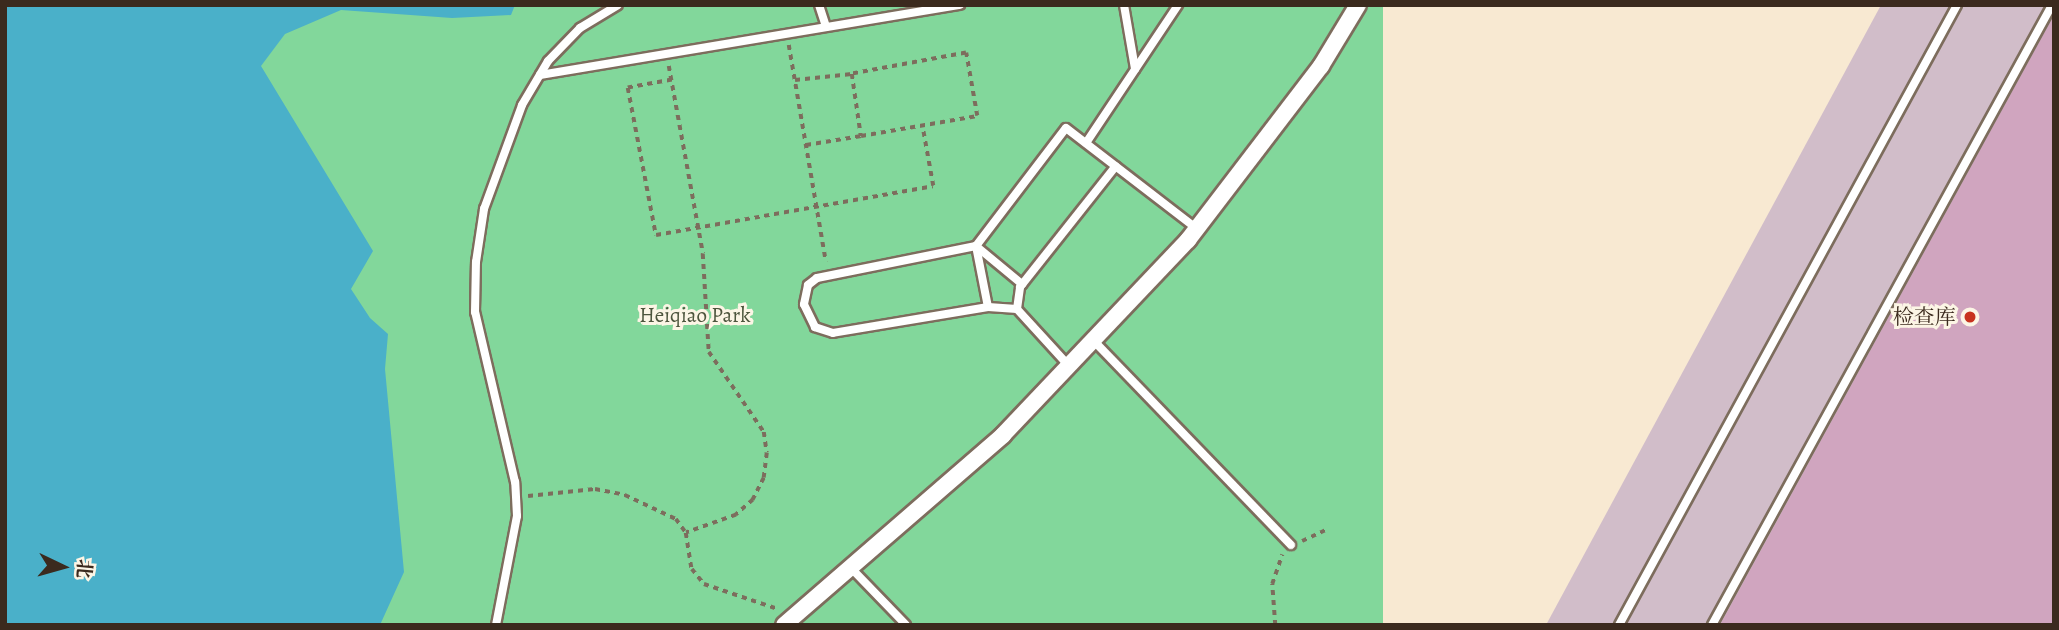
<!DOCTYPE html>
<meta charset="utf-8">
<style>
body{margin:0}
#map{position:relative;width:2059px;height:630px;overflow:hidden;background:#f8e9d2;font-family:Alegreya,"Noto Serif SC",serif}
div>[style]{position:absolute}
.industrial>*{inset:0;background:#d1bdc9}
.green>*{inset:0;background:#82d79b;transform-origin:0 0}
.water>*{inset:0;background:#4ab0c9}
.building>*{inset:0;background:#d0a5bf}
.path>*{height:3.5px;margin-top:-1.75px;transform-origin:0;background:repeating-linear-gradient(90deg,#7d6d5d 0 5px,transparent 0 10px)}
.roads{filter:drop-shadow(2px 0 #7d6d5d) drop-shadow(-2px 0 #7d6d5d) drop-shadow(0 2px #7d6d5d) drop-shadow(0 -2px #7d6d5d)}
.service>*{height:8px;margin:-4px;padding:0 4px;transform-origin:4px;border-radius:4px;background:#fff}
.minor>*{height:16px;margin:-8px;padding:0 8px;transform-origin:8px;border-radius:8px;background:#fff}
.dots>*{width:19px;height:19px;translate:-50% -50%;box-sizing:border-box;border:4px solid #fcf5e5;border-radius:50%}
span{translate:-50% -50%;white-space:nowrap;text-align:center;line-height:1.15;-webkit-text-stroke:6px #fcf5e5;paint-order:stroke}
.park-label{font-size:21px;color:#4d553d}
.poi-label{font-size:21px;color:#3b2a1e}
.right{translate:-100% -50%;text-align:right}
.frame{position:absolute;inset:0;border:7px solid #3b2a1e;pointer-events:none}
.north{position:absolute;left:28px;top:532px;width:70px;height:70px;-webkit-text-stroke:5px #fcf5e5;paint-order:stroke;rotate:95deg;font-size:19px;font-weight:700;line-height:28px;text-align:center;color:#3b2a1e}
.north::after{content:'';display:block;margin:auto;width:24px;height:32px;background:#3b2a1e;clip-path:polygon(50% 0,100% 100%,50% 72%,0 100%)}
</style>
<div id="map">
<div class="industrial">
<div style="clip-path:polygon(1881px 5px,2054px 5px,2054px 625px,1546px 625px)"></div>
</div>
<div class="green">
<div style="left:5px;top:5px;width:1378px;height:620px"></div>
</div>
<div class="water">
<div style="clip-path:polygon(5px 5px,515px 5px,511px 15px,452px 18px,341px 10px,285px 34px,261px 66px,373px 251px,351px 289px,370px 318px,388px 334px,385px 369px,404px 572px,380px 625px,5px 625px)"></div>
</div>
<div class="building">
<div style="clip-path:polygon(2054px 15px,2054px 625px,1720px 625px)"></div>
</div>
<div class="path">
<div style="left:789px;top:45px;width:220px;rotate:80.3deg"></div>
<div style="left:669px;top:66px;width:191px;rotate:79.7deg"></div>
<div style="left:703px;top:254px;width:98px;rotate:86.5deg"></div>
<div style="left:709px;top:352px;width:97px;rotate:55.5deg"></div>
<div style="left:764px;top:432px;width:21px;rotate:82deg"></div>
<div style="left:767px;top:453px;width:25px;rotate:97deg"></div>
<div style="left:764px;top:478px;width:25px;rotate:117deg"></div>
<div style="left:753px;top:500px;width:23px;rotate:139deg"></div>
<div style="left:736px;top:515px;width:53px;rotate:160.2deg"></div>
<div style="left:672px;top:80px;width:45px;rotate:169.7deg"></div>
<div style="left:628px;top:88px;width:150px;rotate:79.2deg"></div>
<div style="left:656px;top:235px;width:281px;rotate:-10deg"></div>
<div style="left:933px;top:186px;width:62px;rotate:-100.2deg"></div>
<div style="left:795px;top:80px;width:57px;rotate:-6deg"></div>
<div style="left:806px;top:145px;width:56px;rotate:-9.3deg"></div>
<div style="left:861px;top:136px;width:118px;rotate:-9.8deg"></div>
<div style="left:977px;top:116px;width:64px;rotate:-99.9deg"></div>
<div style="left:966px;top:53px;width:116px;rotate:169.6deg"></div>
<div style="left:852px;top:74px;width:63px;rotate:81.7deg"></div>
<div style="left:528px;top:496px;width:67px;rotate:-6deg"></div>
<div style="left:595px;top:489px;width:31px;rotate:11deg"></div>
<div style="left:625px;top:495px;width:56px;rotate:25.2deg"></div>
<div style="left:676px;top:519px;width:17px;rotate:54deg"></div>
<div style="left:686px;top:533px;width:36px;rotate:81deg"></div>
<div style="left:692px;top:569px;width:19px;rotate:51deg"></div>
<div style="left:704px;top:584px;width:78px;rotate:18.7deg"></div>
<div style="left:1302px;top:541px;width:26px;rotate:-25deg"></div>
<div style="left:1275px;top:625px;width:41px;rotate:-94.2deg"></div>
<div style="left:1272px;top:584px;width:31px;rotate:-71deg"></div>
</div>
<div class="roads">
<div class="service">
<div style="left:819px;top:5px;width:23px;rotate:72deg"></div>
<div style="left:1124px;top:5px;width:65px;rotate:80.2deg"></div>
<div style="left:540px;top:75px;width:426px;rotate:-9.5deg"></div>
<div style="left:1086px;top:143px;width:166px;rotate:-56.3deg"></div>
<div style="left:976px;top:246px;width:62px;rotate:78.9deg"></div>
<div style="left:976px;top:246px;width:60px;rotate:39.6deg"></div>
<div style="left:1017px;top:309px;width:29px;rotate:-176deg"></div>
<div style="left:988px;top:307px;width:157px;rotate:170.5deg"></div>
<div style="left:833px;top:333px;width:19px;rotate:-162deg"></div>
<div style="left:815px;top:327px;width:25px;rotate:-116deg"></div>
<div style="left:804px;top:304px;width:19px;rotate:-78deg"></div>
<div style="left:808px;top:285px;width:11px;rotate:-38deg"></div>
<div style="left:817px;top:278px;width:162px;rotate:-11.4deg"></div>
<div style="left:976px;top:246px;width:148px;rotate:-52.7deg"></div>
<div style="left:1066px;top:128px;width:165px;rotate:37.6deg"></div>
<div style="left:1093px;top:340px;width:285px;rotate:46deg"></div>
<div style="left:1069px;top:366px;width:77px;rotate:-132.4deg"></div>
<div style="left:1017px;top:309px;width:22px;rotate:-82deg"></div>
<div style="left:1020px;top:287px;width:154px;rotate:-51.6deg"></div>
<div style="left:851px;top:568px;width:79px;rotate:46deg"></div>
<div style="left:496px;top:625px;width:111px;rotate:-79.1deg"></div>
<div style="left:517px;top:516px;width:34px;rotate:-93deg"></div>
<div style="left:515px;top:482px;width:175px;rotate:-103.2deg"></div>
<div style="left:475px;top:312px;width:50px;rotate:-88.9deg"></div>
<div style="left:476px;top:262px;width:54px;rotate:-81.4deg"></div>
<div style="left:484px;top:209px;width:111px;rotate:-69.9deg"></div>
<div style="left:522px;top:105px;width:51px;rotate:-59.4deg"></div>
<div style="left:548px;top:61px;width:46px;rotate:-45.9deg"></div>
<div style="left:580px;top:28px;width:44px;rotate:-31.2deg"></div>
<div style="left:1619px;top:625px;width:706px;rotate:-61.4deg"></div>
<div style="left:1712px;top:625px;width:707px;rotate:-61.26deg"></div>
</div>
<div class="minor">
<div style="left:784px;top:625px;width:290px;rotate:-40.9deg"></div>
<div style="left:1003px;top:435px;width:269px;rotate:-46.5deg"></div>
<div style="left:1188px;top:240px;width:219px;rotate:-52.6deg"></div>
<div style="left:1321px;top:66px;width:71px;rotate:-58.8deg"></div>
</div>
</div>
<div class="dots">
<div style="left:1970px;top:317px;background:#c8321e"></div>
</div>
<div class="park-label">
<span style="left:695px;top:315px">Heiqiao Park</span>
</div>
<div class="poi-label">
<span class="right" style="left:1956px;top:317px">检查库</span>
</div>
<div class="frame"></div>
<div class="north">北</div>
</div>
